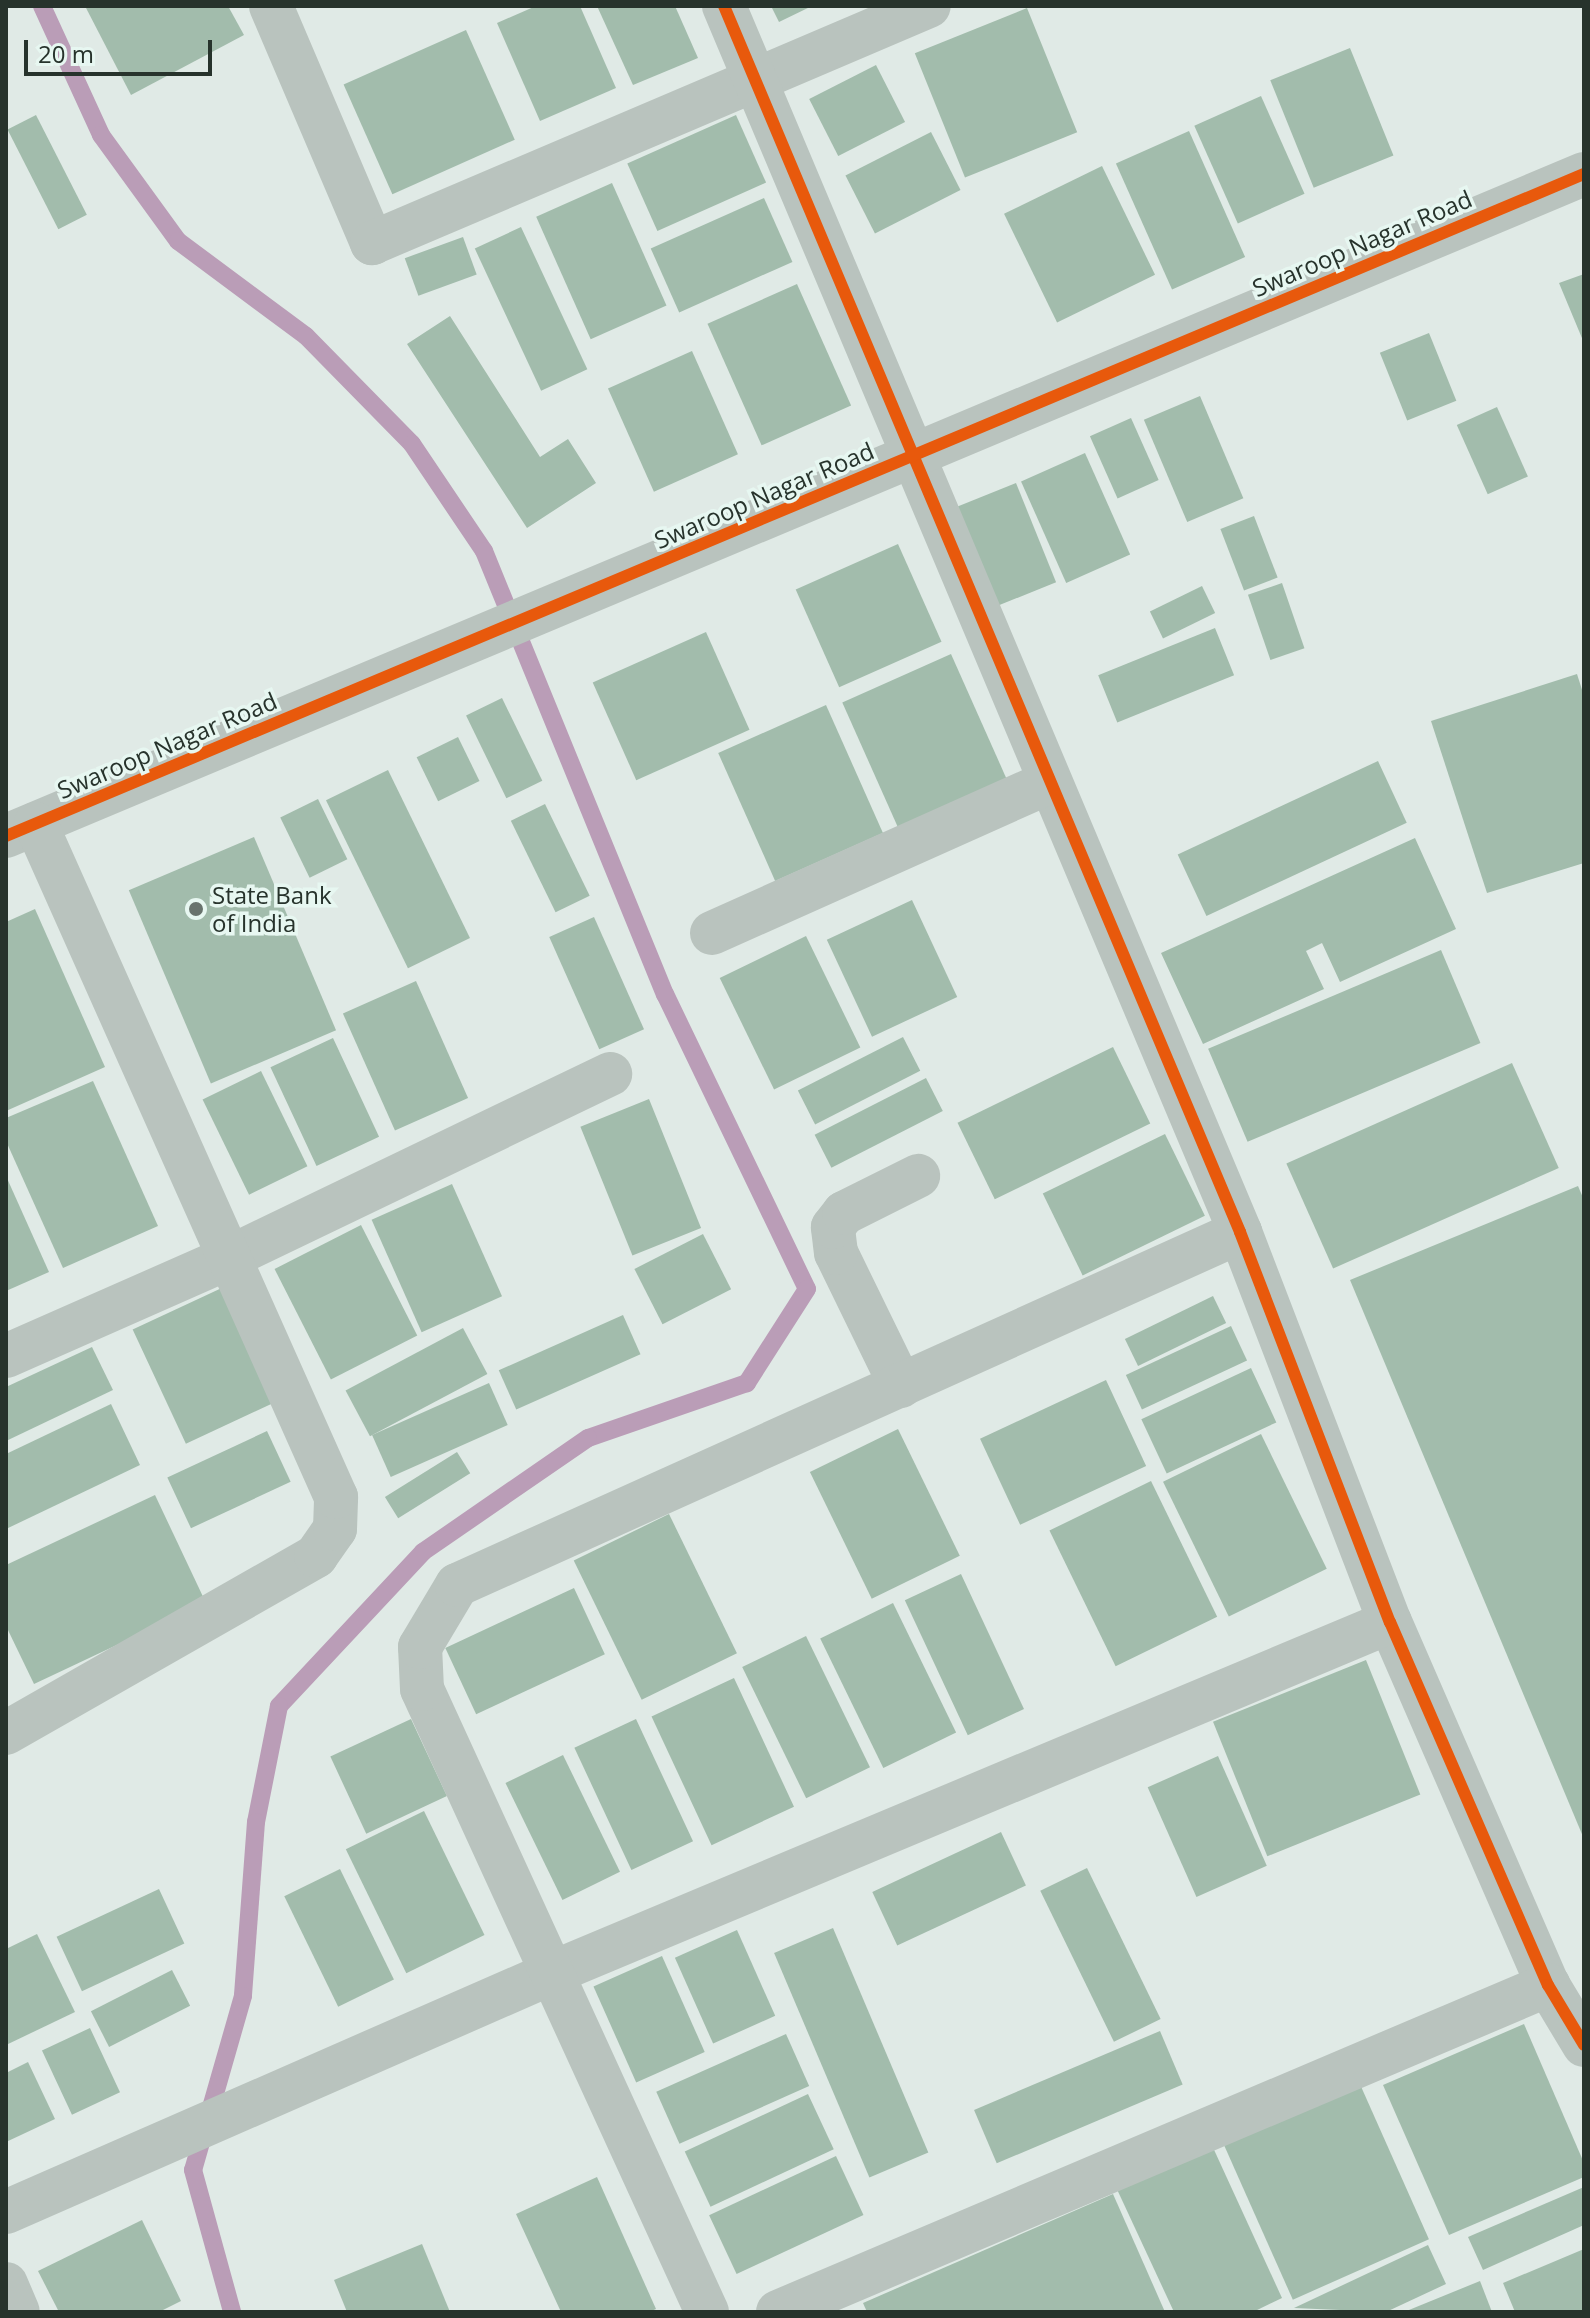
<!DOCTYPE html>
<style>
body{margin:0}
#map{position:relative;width:1590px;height:2318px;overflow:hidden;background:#e0eae6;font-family:"Open Sans",sans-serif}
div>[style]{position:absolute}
.stream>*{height:18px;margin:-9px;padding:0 9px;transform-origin:9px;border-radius:9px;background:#ba9db7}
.building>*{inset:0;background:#a2bcac;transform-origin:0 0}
.street>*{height:44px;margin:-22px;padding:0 22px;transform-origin:22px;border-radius:22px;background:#b9c3be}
.cycleway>*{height:12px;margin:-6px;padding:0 6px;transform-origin:6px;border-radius:6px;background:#e8590c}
.dots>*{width:22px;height:22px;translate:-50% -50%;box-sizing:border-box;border:4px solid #e7f7f1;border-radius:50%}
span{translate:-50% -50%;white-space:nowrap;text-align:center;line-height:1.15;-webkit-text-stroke:7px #e7f7f1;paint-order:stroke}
.street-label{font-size:24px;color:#27332c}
.poi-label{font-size:24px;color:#27332c}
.left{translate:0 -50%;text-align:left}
.frame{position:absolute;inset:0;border:8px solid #27332c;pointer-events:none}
.scale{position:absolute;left:24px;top:40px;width:188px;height:36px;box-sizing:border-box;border:4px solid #27332c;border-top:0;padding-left:10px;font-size:24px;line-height:28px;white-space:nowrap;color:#27332c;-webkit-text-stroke:6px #e7f7f1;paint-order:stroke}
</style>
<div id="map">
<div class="stream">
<div style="left:42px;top:6px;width:142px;rotate:65.4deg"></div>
<div style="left:101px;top:135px;width:131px;rotate:54deg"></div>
<div style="left:178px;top:241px;width:159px;rotate:36.6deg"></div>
<div style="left:306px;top:336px;width:151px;rotate:45.5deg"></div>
<div style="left:412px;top:444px;width:129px;rotate:56.1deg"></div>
<div style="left:484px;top:551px;width:479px;rotate:67.8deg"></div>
<div style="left:665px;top:994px;width:327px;rotate:64.3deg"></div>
<div style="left:807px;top:1289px;width:112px;rotate:122.6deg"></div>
<div style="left:747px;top:1383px;width:168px;rotate:160.9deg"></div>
<div style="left:588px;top:1438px;width:201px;rotate:145.4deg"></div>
<div style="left:423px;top:1552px;width:211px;rotate:133.1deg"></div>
<div style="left:279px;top:1706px;width:118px;rotate:101.2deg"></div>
<div style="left:256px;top:1822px;width:174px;rotate:94.3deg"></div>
<div style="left:243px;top:1996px;width:181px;rotate:106deg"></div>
<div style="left:193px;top:2170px;width:147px;rotate:74.6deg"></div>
</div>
<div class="building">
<div style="clip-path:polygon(85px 6px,228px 6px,244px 35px,131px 95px)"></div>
<div style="clip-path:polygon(536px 6px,580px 6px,616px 88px,540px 121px,497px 23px)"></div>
<div style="clip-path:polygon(597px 6px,675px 6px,698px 58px,633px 85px)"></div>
<div style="clip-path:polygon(771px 6px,812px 6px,779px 22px)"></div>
<div style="left:1027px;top:8px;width:134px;height:121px;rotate:68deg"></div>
<div style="left:466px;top:30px;width:120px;height:134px;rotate:66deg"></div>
<div style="left:1350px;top:48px;width:116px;height:86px;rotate:68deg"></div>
<div style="left:876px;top:65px;width:64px;height:75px;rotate:63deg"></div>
<div style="left:1261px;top:96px;width:107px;height:73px;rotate:66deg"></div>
<div style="left:36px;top:115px;width:112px;height:32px;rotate:63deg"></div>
<div style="left:736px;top:115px;width:74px;height:119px;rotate:66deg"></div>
<div style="left:1189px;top:131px;width:138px;height:80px;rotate:66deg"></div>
<div style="left:931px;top:132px;width:65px;height:96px;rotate:63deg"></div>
<div style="left:1102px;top:166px;width:121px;height:109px;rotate:64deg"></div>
<div style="left:612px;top:183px;width:134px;height:83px;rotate:66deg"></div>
<div style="left:764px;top:198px;width:70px;height:124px;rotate:66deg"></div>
<div style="left:521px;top:227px;width:157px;height:51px;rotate:65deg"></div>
<div style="left:463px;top:237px;width:40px;height:62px;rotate:70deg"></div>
<div style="clip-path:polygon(1584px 274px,1584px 343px,1559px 283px)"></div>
<div style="left:797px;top:284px;width:133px;height:98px;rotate:66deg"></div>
<div style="clip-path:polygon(450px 316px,540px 457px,568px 439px,596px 483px,527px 528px,407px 344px)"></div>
<div style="left:1429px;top:333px;width:73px;height:53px;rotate:68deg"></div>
<div style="left:692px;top:351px;width:113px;height:92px;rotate:66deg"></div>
<div style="left:1200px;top:396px;width:111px;height:61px;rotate:67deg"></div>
<div style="left:1497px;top:407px;width:76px;height:44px;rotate:66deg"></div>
<div style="left:1131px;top:418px;width:68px;height:45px;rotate:66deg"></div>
<div style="left:1085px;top:453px;width:111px;height:70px;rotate:66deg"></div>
<div style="left:1016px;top:483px;width:107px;height:71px;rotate:68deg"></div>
<div style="left:1254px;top:516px;width:66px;height:36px;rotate:69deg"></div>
<div style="left:898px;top:544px;width:107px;height:112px;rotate:66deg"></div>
<div style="left:1282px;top:583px;width:69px;height:36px;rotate:71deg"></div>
<div style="left:1202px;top:586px;width:30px;height:58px;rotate:64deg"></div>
<div style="left:1215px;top:628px;width:51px;height:126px;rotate:68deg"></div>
<div style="left:706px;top:632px;width:107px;height:124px;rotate:66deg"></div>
<div style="left:951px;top:654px;width:137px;height:119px;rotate:66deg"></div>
<div style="clip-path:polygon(1577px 674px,1584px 696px,1584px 863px,1487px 893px,1431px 721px)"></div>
<div style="left:502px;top:698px;width:92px;height:40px;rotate:64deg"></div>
<div style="left:826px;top:705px;width:140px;height:118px;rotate:66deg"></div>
<div style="left:458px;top:737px;width:49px;height:46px;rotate:64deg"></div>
<div style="left:1378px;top:761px;width:68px;height:221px;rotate:65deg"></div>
<div style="left:388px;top:770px;width:187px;height:69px;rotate:64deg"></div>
<div style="left:318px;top:799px;width:67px;height:42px;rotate:64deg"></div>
<div style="left:545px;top:804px;width:102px;height:38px;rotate:64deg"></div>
<div style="left:254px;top:837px;width:210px;height:136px;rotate:67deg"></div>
<div style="clip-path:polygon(1415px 838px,1456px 929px,1340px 982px,1322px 943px,1306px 951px,1324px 989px,1203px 1044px,1161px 953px)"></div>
<div style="left:912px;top:900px;width:107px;height:94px;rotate:65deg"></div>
<div style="clip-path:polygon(35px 909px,105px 1067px,6px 1111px,6px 922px)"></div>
<div style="left:594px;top:917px;width:123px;height:49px;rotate:66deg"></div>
<div style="left:806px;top:936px;width:124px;height:96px;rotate:64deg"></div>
<div style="left:1441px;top:950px;width:101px;height:253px;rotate:67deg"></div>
<div style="left:416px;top:981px;width:128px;height:80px;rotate:66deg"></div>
<div style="left:903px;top:1037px;width:38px;height:118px;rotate:63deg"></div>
<div style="left:333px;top:1038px;width:109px;height:69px;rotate:65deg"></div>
<div style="left:1113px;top:1047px;width:85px;height:173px;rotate:64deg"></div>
<div style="left:1512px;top:1063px;width:115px;height:247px;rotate:66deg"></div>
<div style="left:261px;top:1071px;width:106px;height:65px;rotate:64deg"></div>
<div style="left:926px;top:1078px;width:37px;height:125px;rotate:63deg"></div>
<div style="clip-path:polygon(93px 1081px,158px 1226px,63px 1268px,6px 1141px,6px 1118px)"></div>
<div style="left:649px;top:1099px;width:139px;height:74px;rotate:68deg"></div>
<div style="left:1165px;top:1134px;width:91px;height:136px;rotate:64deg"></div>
<div style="clip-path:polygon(6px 1176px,49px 1272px,6px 1291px)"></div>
<div style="left:452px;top:1184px;width:123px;height:88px;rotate:66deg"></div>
<div style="clip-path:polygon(1578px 1186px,1584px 1200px,1584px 1839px,1350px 1280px)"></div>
<div style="left:361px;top:1225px;width:124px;height:97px;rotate:63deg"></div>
<div style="left:703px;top:1234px;width:62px;height:77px;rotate:63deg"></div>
<div style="left:226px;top:1286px;width:126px;height:103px;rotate:65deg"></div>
<div style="left:1213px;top:1296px;width:30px;height:98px;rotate:64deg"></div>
<div style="left:623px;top:1315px;width:43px;height:136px;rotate:66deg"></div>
<div style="left:1231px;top:1326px;width:38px;height:116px;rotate:65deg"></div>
<div style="left:463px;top:1328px;width:52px;height:133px;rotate:62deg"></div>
<div style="clip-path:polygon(92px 1347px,113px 1390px,6px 1441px,6px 1387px)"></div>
<div style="left:1251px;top:1368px;width:60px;height:121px;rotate:65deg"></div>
<div style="left:1106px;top:1380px;width:95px;height:139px;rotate:65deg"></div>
<div style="left:489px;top:1383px;width:46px;height:128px;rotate:66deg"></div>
<div style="clip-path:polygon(111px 1404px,140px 1465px,6px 1529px,6px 1454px)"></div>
<div style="left:898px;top:1429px;width:141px;height:98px;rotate:64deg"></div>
<div style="left:267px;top:1431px;width:56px;height:110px;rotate:65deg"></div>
<div style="left:1261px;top:1434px;width:150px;height:109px;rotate:64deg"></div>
<div style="left:457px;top:1452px;width:25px;height:85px;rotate:58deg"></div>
<div style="left:1151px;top:1481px;width:151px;height:113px;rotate:64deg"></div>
<div style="clip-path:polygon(155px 1495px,206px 1603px,34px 1684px,6px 1626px,6px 1565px)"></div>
<div style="left:669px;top:1514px;width:155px;height:106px;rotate:64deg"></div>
<div style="left:961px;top:1574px;width:149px;height:62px;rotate:65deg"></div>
<div style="left:574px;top:1588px;width:73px;height:142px;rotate:65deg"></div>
<div style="left:893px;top:1603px;width:144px;height:81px;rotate:64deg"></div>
<div style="left:806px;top:1636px;width:146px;height:71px;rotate:64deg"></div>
<div style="left:1366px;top:1660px;width:145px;height:165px;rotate:68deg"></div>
<div style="left:734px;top:1678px;width:142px;height:91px;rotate:65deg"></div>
<div style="left:411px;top:1719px;width:85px;height:89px;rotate:65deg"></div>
<div style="left:636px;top:1719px;width:135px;height:68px;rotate:65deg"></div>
<div style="left:563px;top:1755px;width:130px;height:64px;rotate:64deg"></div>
<div style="left:1218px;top:1756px;width:120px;height:77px;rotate:66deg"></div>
<div style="left:424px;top:1811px;width:138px;height:87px;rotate:64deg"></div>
<div style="left:1001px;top:1832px;width:59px;height:142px;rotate:65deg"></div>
<div style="left:1087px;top:1868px;width:168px;height:52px;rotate:64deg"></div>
<div style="left:340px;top:1869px;width:123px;height:62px;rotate:64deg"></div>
<div style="left:159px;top:1889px;width:60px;height:113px;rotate:65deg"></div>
<div style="left:833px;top:1928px;width:244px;height:64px;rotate:67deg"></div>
<div style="left:737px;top:1930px;width:94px;height:68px;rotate:66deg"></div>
<div style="clip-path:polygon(37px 1934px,75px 2012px,6px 2045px,6px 1949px)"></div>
<div style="left:662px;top:1956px;width:105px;height:75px;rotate:66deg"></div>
<div style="left:172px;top:1970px;width:40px;height:91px;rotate:63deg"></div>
<div style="clip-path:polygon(1524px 2024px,1584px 2163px,1584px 2177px,1449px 2235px,1383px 2085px)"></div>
<div style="left:90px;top:2028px;width:71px;height:53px;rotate:65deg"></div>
<div style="left:1160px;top:2031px;width:58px;height:202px;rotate:67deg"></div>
<div style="left:786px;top:2034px;width:57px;height:142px;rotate:66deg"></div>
<div style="clip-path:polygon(28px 2062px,55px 2119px,6px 2142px,6px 2073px)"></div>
<div style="left:1359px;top:2082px;width:172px;height:149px;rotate:66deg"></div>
<div style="left:808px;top:2094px;width:61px;height:136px;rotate:65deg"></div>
<div style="clip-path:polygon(1210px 2141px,1282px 2298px,1253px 2312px,1174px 2312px,1115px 2185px)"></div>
<div style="left:836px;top:2156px;width:65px;height:140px;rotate:65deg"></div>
<div style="clip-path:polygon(597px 2177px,656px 2309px,649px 2312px,561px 2312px,516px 2214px)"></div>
<div style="clip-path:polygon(1584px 2187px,1584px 2225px,1483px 2270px,1468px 2237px)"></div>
<div style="clip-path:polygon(1113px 2194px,1165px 2312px,867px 2312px,863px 2303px)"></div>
<div style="clip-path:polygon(142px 2220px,181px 2301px,159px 2312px,59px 2312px,38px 2271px)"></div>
<div style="clip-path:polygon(422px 2244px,450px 2312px,347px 2312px,334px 2280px)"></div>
<div style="clip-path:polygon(1428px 2245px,1446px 2284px,1386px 2312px,1294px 2308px)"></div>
<div style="clip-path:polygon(1584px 2249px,1584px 2312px,1515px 2312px,1503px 2283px)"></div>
<div style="clip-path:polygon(1480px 2281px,1492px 2312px,1404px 2312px)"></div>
</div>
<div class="street">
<div style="left:271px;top:6px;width:258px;rotate:66.9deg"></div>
<div style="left:372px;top:243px;width:605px;rotate:-23.05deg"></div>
<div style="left:724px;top:6px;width:1330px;rotate:67.17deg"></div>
<div style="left:1240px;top:1232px;width:418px;rotate:69deg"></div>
<div style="left:1390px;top:1622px;width:396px;rotate:66.5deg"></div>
<div style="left:1548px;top:1985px;width:70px;rotate:59deg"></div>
<div style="left:6px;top:836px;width:1711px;rotate:-22.76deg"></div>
<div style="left:712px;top:933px;width:369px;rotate:-24.1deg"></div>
<div style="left:6px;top:1356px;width:245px;rotate:-23.8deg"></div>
<div style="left:230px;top:1257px;width:422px;rotate:-25.7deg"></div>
<div style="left:901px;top:1386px;width:148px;rotate:-116deg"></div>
<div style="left:836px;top:1253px;width:26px;rotate:-97deg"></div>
<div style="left:833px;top:1227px;width:18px;rotate:-52deg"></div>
<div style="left:844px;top:1213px;width:83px;rotate:-26.6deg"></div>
<div style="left:6px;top:1733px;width:357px;rotate:-29.7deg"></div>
<div style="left:316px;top:1556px;width:33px;rotate:-55deg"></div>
<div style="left:335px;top:1529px;width:32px;rotate:-88deg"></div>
<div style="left:336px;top:1497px;width:737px;rotate:-114.03deg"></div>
<div style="left:6px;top:2212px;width:598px;rotate:-23.65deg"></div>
<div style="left:554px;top:1972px;width:906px;rotate:-22.72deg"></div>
<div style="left:6px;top:2284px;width:30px;rotate:67deg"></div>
<div style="left:707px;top:2312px;width:685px;rotate:-114.58deg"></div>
<div style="left:422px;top:1689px;width:42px;rotate:-92.7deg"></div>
<div style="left:420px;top:1647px;width:72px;rotate:-59.2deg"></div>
<div style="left:457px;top:1585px;width:859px;rotate:-24.27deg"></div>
<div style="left:778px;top:2312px;width:837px;rotate:-23.01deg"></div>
</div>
<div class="cycleway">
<div style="left:724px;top:6px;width:1330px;rotate:67.17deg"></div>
<div style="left:1240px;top:1232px;width:418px;rotate:69deg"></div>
<div style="left:1390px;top:1622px;width:396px;rotate:66.5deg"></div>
<div style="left:1548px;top:1985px;width:70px;rotate:59deg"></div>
<div style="left:6px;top:836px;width:1711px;rotate:-22.76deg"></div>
</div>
<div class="dots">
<div style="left:196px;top:909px;background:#68736d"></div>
</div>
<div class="street-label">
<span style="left:1362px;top:243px;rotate:-23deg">Swaroop Nagar Road</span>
<span style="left:764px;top:495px;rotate:-23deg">Swaroop Nagar Road</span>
<span style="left:167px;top:745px;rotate:-23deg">Swaroop Nagar Road</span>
</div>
<div class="poi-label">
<span class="left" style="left:212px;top:909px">State Bank<br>of India</span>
</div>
<div class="frame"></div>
<div class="scale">20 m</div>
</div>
